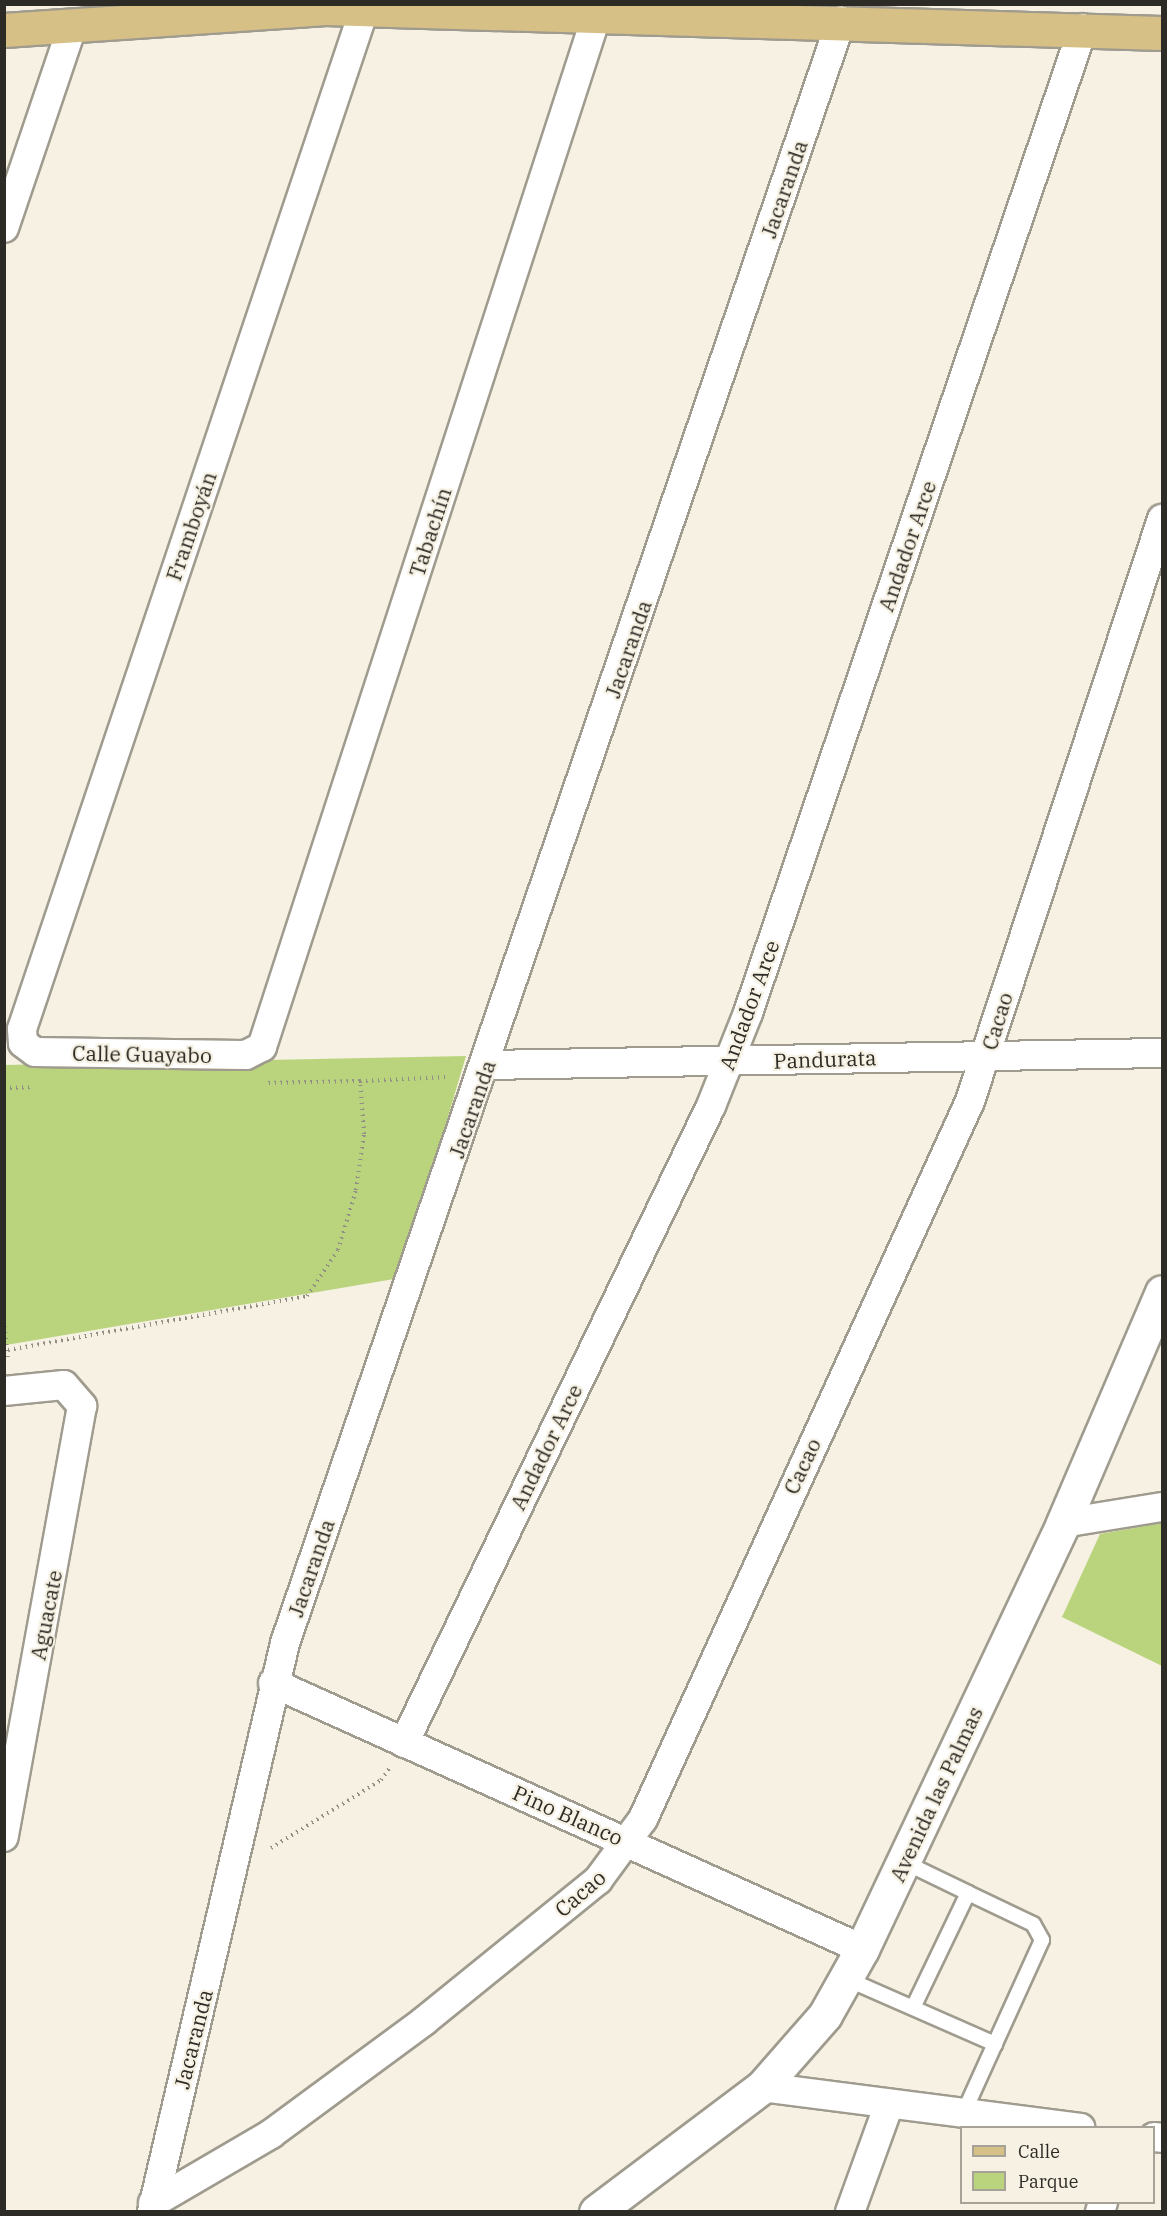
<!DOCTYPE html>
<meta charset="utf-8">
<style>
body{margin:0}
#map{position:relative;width:1167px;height:2216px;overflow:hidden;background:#f6f1e3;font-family:"IBM Plex Serif",serif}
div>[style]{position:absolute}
.green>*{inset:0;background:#bad47d}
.path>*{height:4px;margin-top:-2px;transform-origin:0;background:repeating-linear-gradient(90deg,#928f85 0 1.5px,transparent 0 6px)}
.roads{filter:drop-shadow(2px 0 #9f9b8e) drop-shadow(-2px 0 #9f9b8e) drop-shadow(0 2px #9f9b8e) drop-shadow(0 -2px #9f9b8e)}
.service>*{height:14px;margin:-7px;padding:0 7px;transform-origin:7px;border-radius:7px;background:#fff}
.minor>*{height:28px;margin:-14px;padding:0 14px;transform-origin:14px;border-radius:14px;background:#fff}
.tertiary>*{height:33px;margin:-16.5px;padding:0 16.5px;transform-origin:16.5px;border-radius:16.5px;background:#fff}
.primary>*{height:33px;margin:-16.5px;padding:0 16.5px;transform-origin:16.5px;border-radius:16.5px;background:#d7c086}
span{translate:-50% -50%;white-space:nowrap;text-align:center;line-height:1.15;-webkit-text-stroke:4.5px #f6f1e3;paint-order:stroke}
.street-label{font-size:21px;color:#2d2b26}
.frame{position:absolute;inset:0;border:6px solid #2d2b26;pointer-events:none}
.legend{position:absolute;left:960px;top:2126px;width:195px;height:78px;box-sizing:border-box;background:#f6f1e3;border:2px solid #a6a297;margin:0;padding:8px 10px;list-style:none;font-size:18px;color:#2d2b26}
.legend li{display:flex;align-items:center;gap:12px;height:30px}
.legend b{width:30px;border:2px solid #a6a297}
</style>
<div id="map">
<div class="green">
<div style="clip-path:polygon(466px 1056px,400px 1278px,6px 1345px,4px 1065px)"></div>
<div style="clip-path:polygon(1162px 1523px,1162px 1666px,1062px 1617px,1100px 1534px)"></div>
</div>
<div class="path">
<div style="left:360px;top:1081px;width:86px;rotate:-2.7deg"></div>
<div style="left:4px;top:1088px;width:30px;rotate:-2deg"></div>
<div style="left:4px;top:1320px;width:40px;rotate:84.3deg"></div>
<div style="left:8px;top:1350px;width:304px;rotate:-10.2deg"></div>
<div style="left:307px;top:1296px;width:55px;rotate:-56deg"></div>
<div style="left:338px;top:1250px;width:63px;rotate:-73.3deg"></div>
<div style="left:356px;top:1190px;width:57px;rotate:-81.9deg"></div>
<div style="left:364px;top:1134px;width:53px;rotate:-94.3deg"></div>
<div style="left:360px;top:1081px;width:94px;rotate:178.8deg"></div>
<div style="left:271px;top:1848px;width:129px;rotate:-31.7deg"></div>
<div style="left:381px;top:1780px;width:14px;rotate:-54deg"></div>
</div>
<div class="roads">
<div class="service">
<div style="left:904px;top:1862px;width:71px;rotate:25.8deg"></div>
<div style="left:968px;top:1893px;width:127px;rotate:115.6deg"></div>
<div style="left:847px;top:1979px;width:162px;rotate:23.7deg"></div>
<div style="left:964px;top:2112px;width:189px;rotate:-65.6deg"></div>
<div style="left:1042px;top:1940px;width:18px;rotate:-119deg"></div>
<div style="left:1033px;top:1924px;width:72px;rotate:-154.5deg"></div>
</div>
<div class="minor">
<div style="left:364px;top:10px;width:1075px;rotate:108.55deg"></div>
<div style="left:22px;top:1029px;width:14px;rotate:86deg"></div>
<div style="left:23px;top:1043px;width:15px;rotate:37deg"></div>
<div style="left:35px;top:1052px;width:211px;rotate:0.8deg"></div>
<div style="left:246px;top:1055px;width:18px;rotate:-27deg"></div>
<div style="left:262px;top:1047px;width:1083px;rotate:-72.03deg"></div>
<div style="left:4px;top:228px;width:215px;rotate:-71.3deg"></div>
<div style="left:487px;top:1065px;width:675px;rotate:-1.02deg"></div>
<div style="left:4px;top:1391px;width:60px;rotate:-5.7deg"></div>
<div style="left:64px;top:1385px;width:28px;rotate:49deg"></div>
<div style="left:82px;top:1406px;width:438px;rotate:100.3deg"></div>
<div style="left:1063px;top:1523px;width:100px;rotate:-9.2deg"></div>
<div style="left:273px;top:1683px;width:646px;rotate:24.3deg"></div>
<div style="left:404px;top:1743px;width:707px;rotate:-64.27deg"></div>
<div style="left:711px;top:1106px;width:100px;rotate:-68.3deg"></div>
<div style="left:748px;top:1013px;width:1040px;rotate:-71.22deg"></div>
<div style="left:762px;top:2087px;width:321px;rotate:7.3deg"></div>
<div style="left:1154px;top:2137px;width:8px;rotate:7deg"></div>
<div style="left:153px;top:2203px;width:137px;rotate:-30.3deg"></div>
<div style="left:271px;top:2134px;width:190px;rotate:-36.4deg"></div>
<div style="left:424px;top:2021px;width:224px;rotate:-39deg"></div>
<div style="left:598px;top:1880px;width:76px;rotate:-53.6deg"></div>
<div style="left:643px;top:1819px;width:789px;rotate:-65.51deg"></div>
<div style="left:970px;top:1101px;width:613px;rotate:-71.74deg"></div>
<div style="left:152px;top:2212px;width:584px;rotate:-76.84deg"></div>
<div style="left:285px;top:1643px;width:1715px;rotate:-71.08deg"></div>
<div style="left:850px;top:2212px;width:115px;rotate:-70.1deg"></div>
<div style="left:1100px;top:2212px;width:10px;rotate:-73deg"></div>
</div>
<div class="tertiary">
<div style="left:596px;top:2212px;width:208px;rotate:-37deg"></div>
<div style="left:762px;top:2087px;width:96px;rotate:-48.8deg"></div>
<div style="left:825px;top:2015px;width:76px;rotate:-60.7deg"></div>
<div style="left:862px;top:1949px;width:471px;rotate:-64.7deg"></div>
<div style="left:1063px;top:1523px;width:251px;rotate:-66.8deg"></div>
</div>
<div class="primary">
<div style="left:4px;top:30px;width:322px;rotate:-3.9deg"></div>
<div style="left:325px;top:8px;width:837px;rotate:1.71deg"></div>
</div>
</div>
<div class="street-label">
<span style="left:784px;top:189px;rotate:-71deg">Jacaranda</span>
<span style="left:191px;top:526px;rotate:-71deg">Framboyán</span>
<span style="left:430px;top:532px;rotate:-72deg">Tabachín</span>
<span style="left:907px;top:546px;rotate:-71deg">Andador Arce</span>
<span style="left:628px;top:649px;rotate:-71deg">Jacaranda</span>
<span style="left:749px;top:1005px;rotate:-70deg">Andador Arce</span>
<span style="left:997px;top:1021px;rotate:-73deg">Cacao</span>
<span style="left:142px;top:1054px;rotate:1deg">Calle Guayabo</span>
<span style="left:825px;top:1059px;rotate:-2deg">Pandurata</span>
<span style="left:472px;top:1109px;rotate:-71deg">Jacaranda</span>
<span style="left:546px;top:1447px;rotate:-64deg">Andador Arce</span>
<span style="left:802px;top:1466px;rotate:-65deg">Cacao</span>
<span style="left:311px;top:1568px;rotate:-71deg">Jacaranda</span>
<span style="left:46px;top:1615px;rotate:-79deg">Aguacate</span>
<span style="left:936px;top:1794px;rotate:-65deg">Avenida las Palmas</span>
<span style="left:568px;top:1815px;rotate:24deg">Pino Blanco</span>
<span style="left:580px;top:1893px;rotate:-41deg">Cacao</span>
<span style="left:193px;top:2039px;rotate:-76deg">Jacaranda</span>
</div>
<div class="frame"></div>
<ul class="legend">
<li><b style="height:8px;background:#d7c086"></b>Calle</li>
<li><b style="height:16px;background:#bad47d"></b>Parque</li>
</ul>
</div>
